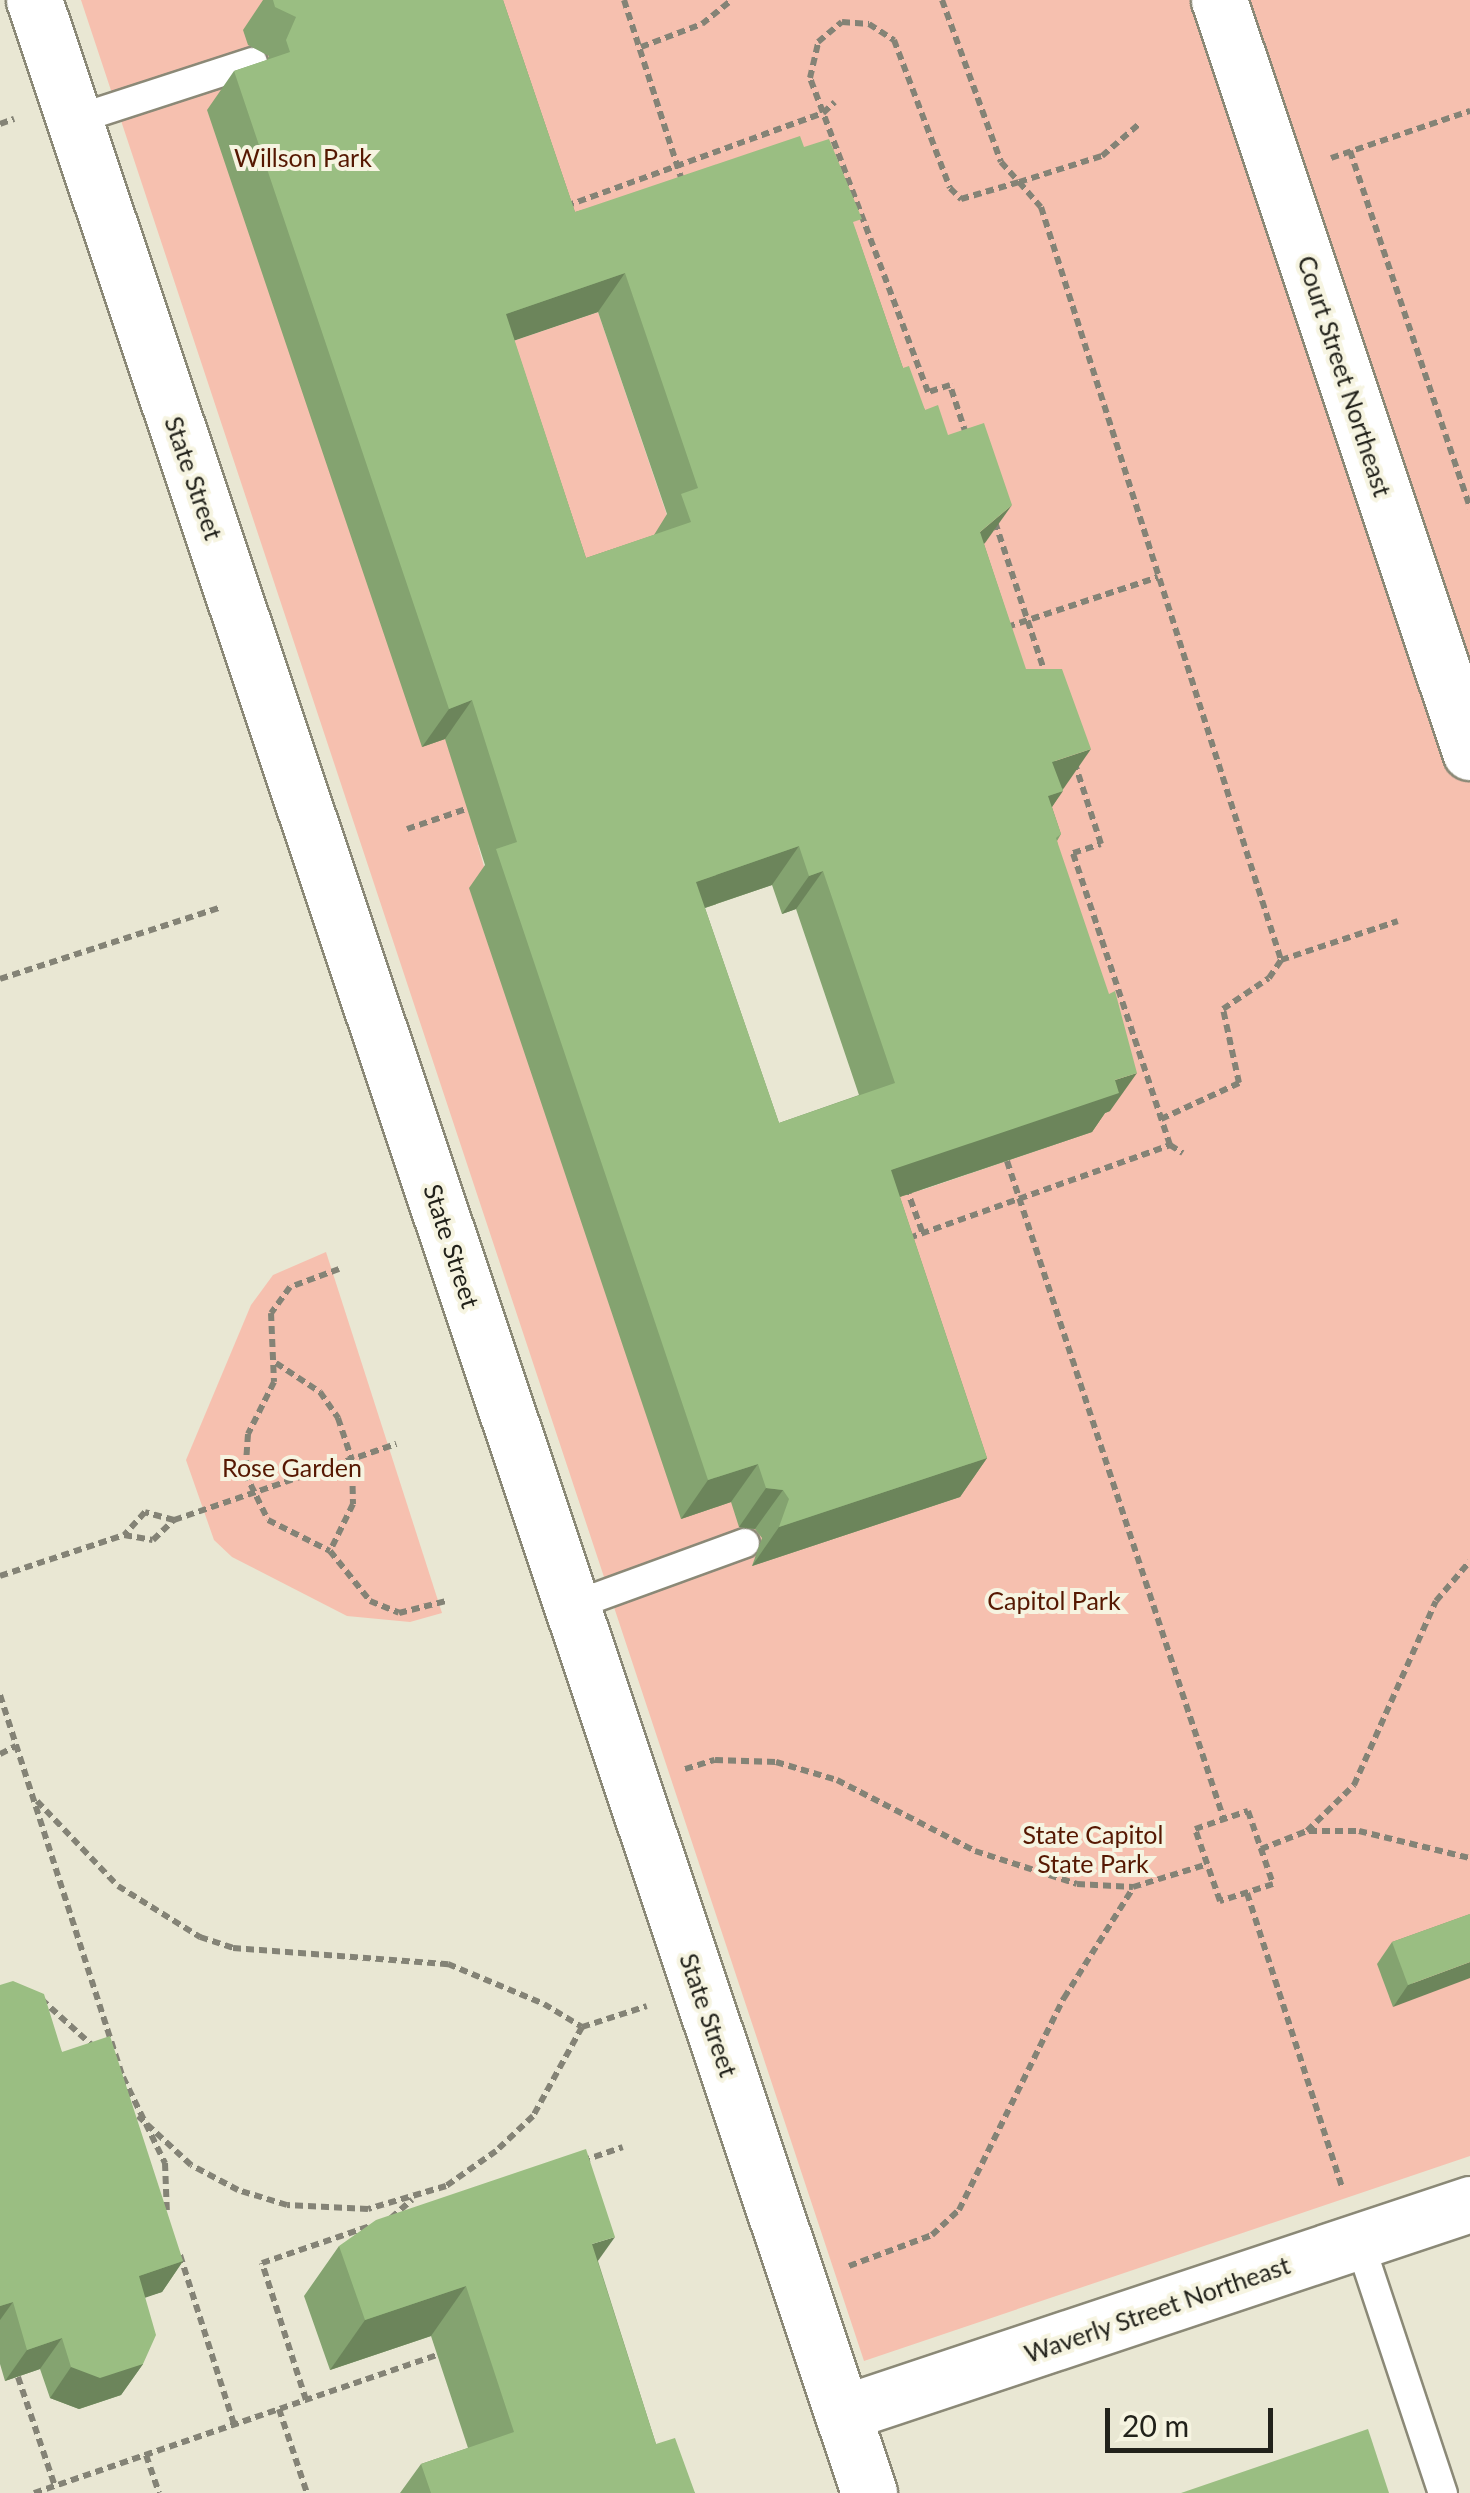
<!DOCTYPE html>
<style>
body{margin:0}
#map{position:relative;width:1470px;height:2493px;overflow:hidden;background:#e9e7d3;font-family:Lato,sans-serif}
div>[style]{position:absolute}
.green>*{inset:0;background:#f6c0af}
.path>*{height:6px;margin-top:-3px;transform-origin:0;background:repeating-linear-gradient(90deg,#848376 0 8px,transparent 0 13px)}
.roads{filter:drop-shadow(2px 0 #8b8977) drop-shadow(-2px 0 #8b8977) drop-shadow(0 2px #8b8977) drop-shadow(0 -2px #8b8977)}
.service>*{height:28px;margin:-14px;padding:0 14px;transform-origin:14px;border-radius:14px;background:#fff}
.minor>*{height:55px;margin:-27.5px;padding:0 27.5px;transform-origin:27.5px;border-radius:27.5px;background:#fff}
.secondary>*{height:55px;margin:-27.5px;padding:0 27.5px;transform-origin:27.5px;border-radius:27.5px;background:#fff}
.wall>*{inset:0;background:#84a370}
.shaded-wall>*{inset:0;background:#6c855b}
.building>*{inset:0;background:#9abe82}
span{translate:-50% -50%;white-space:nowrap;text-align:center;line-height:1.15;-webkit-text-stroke:8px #f6f4e1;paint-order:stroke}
.park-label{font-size:25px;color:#561802}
.street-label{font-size:25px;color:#22221b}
.scale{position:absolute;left:1105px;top:2408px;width:168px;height:45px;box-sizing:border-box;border:5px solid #22221b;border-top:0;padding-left:12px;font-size:30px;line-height:35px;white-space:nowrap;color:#22221b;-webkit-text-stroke:8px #f6f4e1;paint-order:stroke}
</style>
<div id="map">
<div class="green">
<div style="clip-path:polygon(evenodd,81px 0,1470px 0,1470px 2156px,864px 2361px,81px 0,826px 261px,1063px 788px,1026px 801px,1091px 1132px,922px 1190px,848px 1159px,595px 1260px,478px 845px,506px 835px,445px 739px,317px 361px,826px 261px)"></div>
<div style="clip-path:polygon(598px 312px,671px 527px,663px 561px,564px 613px,478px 353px)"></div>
<div style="clip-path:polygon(326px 1252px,442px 1613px,410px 1622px,347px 1616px,232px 1557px,214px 1540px,186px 1460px,251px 1305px,273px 1275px)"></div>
</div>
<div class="path">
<div style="left:624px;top:0;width:193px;rotate:72.2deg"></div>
<div style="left:942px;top:0;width:172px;rotate:70deg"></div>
<div style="left:1001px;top:162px;width:27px;rotate:48deg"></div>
<div style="left:1019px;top:182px;width:87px;rotate:-17.4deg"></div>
<div style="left:1102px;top:156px;width:49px;rotate:-40.9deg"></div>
<div style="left:641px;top:47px;width:65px;rotate:-20.7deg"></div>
<div style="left:702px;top:24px;width:38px;rotate:-39deg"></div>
<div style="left:0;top:124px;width:15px;rotate:-20deg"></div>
<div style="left:1350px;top:151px;width:377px;rotate:71.4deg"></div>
<div style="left:1331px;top:158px;width:147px;rotate:-18.7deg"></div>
<div style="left:566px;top:206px;width:273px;rotate:-19.9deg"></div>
<div style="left:823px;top:113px;width:16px;rotate:-43deg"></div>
<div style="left:966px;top:434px;width:52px;rotate:-108.1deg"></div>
<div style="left:950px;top:385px;width:23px;rotate:162deg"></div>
<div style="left:928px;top:392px;width:335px;rotate:-110.6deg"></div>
<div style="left:810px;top:78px;width:37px;rotate:-77deg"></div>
<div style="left:818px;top:42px;width:31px;rotate:-40deg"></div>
<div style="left:842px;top:22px;width:27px;rotate:4deg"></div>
<div style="left:869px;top:24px;width:30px;rotate:33deg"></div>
<div style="left:894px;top:40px;width:158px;rotate:69.3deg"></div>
<div style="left:950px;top:188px;width:16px;rotate:45deg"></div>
<div style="left:961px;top:199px;width:60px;rotate:-16.3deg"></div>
<div style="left:1019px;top:182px;width:33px;rotate:49deg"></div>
<div style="left:1041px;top:207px;width:790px;rotate:72.32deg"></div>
<div style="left:1281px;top:960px;width:123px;rotate:-18.4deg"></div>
<div style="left:995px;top:522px;width:162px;rotate:71.7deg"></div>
<div style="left:1007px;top:627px;width:159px;rotate:-18.3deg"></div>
<div style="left:407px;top:829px;width:69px;rotate:-18.7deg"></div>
<div style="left:0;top:979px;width:232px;rotate:-18deg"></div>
<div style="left:1161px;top:1119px;width:86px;rotate:-24.8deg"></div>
<div style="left:1239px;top:1083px;width:76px;rotate:-102.2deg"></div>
<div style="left:1223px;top:1009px;width:55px;rotate:-34deg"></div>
<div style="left:1269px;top:978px;width:22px;rotate:-56deg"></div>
<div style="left:1170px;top:1145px;width:15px;rotate:32deg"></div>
<div style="left:1007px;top:1161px;width:694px;rotate:71.77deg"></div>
<div style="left:906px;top:1187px;width:50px;rotate:70.1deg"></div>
<div style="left:909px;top:1238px;width:277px;rotate:-19.6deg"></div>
<div style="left:1170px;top:1145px;width:308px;rotate:-108.4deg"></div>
<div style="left:1073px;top:853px;width:29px;rotate:-18deg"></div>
<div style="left:1101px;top:844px;width:84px;rotate:-108deg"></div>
<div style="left:339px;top:1269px;width:52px;rotate:159.8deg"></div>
<div style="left:290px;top:1287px;width:32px;rotate:126deg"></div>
<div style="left:271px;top:1313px;width:69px;rotate:87.5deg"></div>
<div style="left:274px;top:1382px;width:58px;rotate:116.6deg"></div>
<div style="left:248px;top:1434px;width:39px;rotate:94deg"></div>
<div style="left:245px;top:1473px;width:52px;rotate:63.9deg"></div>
<div style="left:268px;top:1520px;width:69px;rotate:26.6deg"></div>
<div style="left:330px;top:1551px;width:64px;rotate:51.3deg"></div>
<div style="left:370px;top:1601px;width:31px;rotate:22deg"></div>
<div style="left:399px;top:1613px;width:49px;rotate:-14.3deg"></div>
<div style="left:276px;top:1363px;width:53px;rotate:33.4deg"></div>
<div style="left:320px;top:1392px;width:32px;rotate:55deg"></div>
<div style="left:338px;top:1418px;width:44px;rotate:71.6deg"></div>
<div style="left:352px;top:1460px;width:44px;rotate:88.7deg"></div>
<div style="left:353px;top:1504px;width:52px;rotate:116.1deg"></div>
<div style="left:174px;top:1520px;width:235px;rotate:-18.9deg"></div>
<div style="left:0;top:1576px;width:131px;rotate:-18.3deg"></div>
<div style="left:124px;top:1535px;width:29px;rotate:10deg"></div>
<div style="left:153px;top:1540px;width:29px;rotate:-44deg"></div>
<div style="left:174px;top:1520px;width:30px;rotate:-165deg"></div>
<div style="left:145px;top:1512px;width:31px;rotate:132deg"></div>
<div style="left:0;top:1695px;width:401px;rotate:72.2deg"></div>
<div style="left:123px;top:2077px;width:96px;rotate:64deg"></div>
<div style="left:165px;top:2163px;width:52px;rotate:87.8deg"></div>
<div style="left:0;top:1754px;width:18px;rotate:-27deg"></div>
<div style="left:685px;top:1769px;width:31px;rotate:-17deg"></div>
<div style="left:715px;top:1760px;width:61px;rotate:1.9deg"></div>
<div style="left:776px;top:1762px;width:64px;rotate:16.4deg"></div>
<div style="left:837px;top:1780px;width:155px;rotate:27.2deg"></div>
<div style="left:975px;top:1851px;width:107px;rotate:17.9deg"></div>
<div style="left:1077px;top:1884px;width:56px;rotate:3.1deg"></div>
<div style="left:1133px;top:1887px;width:78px;rotate:-17deg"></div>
<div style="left:37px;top:1801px;width:117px;rotate:46.4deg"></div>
<div style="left:118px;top:1886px;width:97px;rotate:31.9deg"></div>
<div style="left:200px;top:1937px;width:35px;rotate:18deg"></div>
<div style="left:233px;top:1948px;width:216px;rotate:4.3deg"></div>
<div style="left:448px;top:1964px;width:104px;rotate:22.6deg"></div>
<div style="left:544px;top:2004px;width:44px;rotate:31.2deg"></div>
<div style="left:582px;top:2027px;width:102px;rotate:118.8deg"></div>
<div style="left:533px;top:2116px;width:51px;rotate:136.6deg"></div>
<div style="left:496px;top:2151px;width:61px;rotate:145deg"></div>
<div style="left:446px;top:2186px;width:81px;rotate:163.6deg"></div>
<div style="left:368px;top:2209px;width:81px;rotate:-177.2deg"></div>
<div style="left:287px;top:2205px;width:51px;rotate:-163deg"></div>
<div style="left:238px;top:2190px;width:53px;rotate:-152deg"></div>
<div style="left:191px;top:2165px;width:72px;rotate:-137.2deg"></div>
<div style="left:1248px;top:1811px;width:77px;rotate:71.1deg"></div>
<div style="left:1273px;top:1884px;width:56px;rotate:162.2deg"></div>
<div style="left:1220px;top:1901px;width:76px;rotate:-109.1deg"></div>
<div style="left:1195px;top:1829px;width:56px;rotate:-18.8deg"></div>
<div style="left:1309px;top:1831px;width:50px"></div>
<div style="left:1359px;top:1831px;width:114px;rotate:13.7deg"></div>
<div style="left:1261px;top:1849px;width:49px;rotate:-21.4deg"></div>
<div style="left:1307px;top:1831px;width:66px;rotate:-44.4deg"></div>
<div style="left:1354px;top:1785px;width:201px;rotate:-66deg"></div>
<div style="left:1436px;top:1601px;width:52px;rotate:-49.6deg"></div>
<div style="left:1247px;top:1893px;width:309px;rotate:72.1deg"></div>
<div style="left:41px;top:1999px;width:73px;rotate:42.2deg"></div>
<div style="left:582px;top:2027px;width:68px;rotate:-17.9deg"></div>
<div style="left:582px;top:2161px;width:43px;rotate:-18.9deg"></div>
<div style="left:391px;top:2218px;width:28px;rotate:-41deg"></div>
<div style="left:180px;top:2255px;width:177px;rotate:72.3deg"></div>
<div style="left:849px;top:2266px;width:89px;rotate:-20.5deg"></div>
<div style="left:932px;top:2235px;width:37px;rotate:-43deg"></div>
<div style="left:959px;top:2210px;width:237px;rotate:-63.7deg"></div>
<div style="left:1064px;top:1998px;width:130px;rotate:-57.9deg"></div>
<div style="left:18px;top:2377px;width:115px;rotate:71.3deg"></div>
<div style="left:306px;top:2400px;width:144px;rotate:-107.8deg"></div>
<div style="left:262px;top:2263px;width:114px;rotate:-18.9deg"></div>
<div style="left:279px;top:2409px;width:89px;rotate:71.6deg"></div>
<div style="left:146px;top:2455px;width:40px;rotate:71.1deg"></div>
<div style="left:34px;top:2493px;width:426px;rotate:-18.9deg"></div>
</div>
<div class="roads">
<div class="service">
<div style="left:74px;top:120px;width:188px;rotate:-18deg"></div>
<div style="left:572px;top:1606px;width:184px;rotate:-20deg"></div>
<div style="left:1359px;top:2241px;width:266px;rotate:71.6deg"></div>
</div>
<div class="minor">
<div style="left:843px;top:2413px;width:661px;rotate:-18.43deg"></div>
</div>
<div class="secondary">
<div style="left:34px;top:0;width:2629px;rotate:71.48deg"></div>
<div style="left:1219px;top:0;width:793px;rotate:71.54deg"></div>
</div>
</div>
<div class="wall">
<div style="clip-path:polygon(evenodd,263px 0,503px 0,575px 212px,804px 147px,855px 229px,903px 368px,925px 410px,984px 544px,1064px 788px,1052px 807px,1061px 834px,1057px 841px,1110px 1111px,1105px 1113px,1092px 1132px,900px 1197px,987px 1458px,960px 1497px,752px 1566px,762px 1538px,755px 1529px,739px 1527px,731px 1502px,681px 1519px,469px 888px,485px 865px,445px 739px,422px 747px,207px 110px,234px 71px,267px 60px,269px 56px,248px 45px,243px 30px,263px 0,598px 312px,667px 514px,654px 535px,586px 558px,514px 340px,598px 312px,263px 0,772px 885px,782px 914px,796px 909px,859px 1095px,779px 1123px,705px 908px,772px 885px)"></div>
<div style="clip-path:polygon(1470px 1914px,1393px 2007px,1377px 1964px,1392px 1942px)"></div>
<div style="clip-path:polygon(0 1985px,62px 2052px,183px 2261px,162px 2292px,145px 2297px,143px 2364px,121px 2395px,79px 2409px,50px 2398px,40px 2369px,5px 2381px,0 2364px)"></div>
<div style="clip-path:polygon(339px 2246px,598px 2261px,656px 2444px,695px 2493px,400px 2493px,421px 2464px,468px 2448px,431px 2336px,330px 2370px,304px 2296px)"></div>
</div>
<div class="shaded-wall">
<div style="clip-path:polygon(625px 273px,598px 312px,478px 353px,506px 314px)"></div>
<div style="clip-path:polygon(1012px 505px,985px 543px,953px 570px,980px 532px)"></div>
<div style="clip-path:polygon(472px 700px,445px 739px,422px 747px,449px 709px)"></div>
<div style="clip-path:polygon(1091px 749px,1064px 788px,1025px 800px,1052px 762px)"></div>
<div style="clip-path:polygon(1063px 791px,1036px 830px,1048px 796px)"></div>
<div style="clip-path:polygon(799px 846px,772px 885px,669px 920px,696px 882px)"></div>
<div style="clip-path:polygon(823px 871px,796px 909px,782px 914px,809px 876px)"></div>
<div style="clip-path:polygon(1137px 1073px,1110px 1111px,1105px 1113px,1092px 1132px,864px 1209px,891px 1170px,1115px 1080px)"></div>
<div style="clip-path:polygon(987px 1458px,960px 1497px,752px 1566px,779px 1527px)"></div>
<div style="clip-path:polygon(758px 1464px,731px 1502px,681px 1519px,708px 1480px)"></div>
<div style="clip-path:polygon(766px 1488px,783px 1490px,755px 1529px,739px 1527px)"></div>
<div style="clip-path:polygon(1470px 1962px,1470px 1978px,1393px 2007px,1408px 1985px)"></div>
<div style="clip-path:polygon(615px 2237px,580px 2286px,592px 2244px)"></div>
<div style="clip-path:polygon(183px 2261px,162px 2292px,118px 2307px,139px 2276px)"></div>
<div style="clip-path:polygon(466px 2286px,431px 2336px,330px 2370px,365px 2320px)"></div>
<div style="clip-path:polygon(13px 2302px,0 2320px,0 2306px)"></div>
<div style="clip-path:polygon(62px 2338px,40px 2369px,5px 2381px,27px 2350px)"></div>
<div style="clip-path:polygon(143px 2364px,121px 2395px,79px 2409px,50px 2398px,71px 2367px)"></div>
</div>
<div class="building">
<div style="clip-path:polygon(evenodd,273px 0,503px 0,575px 212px,800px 136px,804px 147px,829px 139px,862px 219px,853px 222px,903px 368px,909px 366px,925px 410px,938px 405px,948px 435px,984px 423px,1012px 505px,980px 532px,1026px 669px,1062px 669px,1091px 749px,1052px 762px,1063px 791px,1048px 796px,1061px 834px,1056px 838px,1109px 994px,1115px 991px,1137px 1073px,1115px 1080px,1119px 1093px,891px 1170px,987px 1458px,779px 1527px,789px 1499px,783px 1490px,766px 1488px,758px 1464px,708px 1480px,496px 849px,517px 842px,472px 700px,449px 709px,234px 71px,290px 52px,286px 40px,296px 17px,275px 7px,273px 0,625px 273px,698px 488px,681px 494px,691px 522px,586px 558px,506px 314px,625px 273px,273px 0,799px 846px,809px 876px,823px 871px,895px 1083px,779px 1123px,696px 882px,799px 846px)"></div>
<div style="clip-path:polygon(1470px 1914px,1470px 1962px,1408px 1985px,1392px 1942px)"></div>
<div style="clip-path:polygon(13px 1981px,44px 1994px,62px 2052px,110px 2036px,183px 2261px,139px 2276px,156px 2335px,143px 2364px,100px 2378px,71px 2367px,62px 2338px,27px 2350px,13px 2302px,0 2306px,0 1985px)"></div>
<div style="clip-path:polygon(586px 2149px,615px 2237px,592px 2244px,656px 2444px,675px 2438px,695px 2493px,431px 2493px,421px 2464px,514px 2432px,466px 2286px,365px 2320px,339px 2246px,376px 2220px)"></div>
<div style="clip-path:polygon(1368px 2429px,1389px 2493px,1181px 2493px)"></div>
</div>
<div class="park-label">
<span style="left:303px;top:157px">Willson Park</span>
<span style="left:292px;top:1467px">Rose Garden</span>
<span style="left:1054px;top:1600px">Capitol Park</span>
<span style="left:1093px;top:1849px">State Capitol<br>State Park</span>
</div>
<div class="street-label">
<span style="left:1345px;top:376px;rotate:72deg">Court Street Northeast</span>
<span style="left:194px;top:478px;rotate:71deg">State Street</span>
<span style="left:452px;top:1246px;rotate:72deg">State Street</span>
<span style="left:709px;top:2015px;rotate:71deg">State Street</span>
<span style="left:1157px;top:2309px;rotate:-19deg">Waverly Street Northeast</span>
</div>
<div class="scale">20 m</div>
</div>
